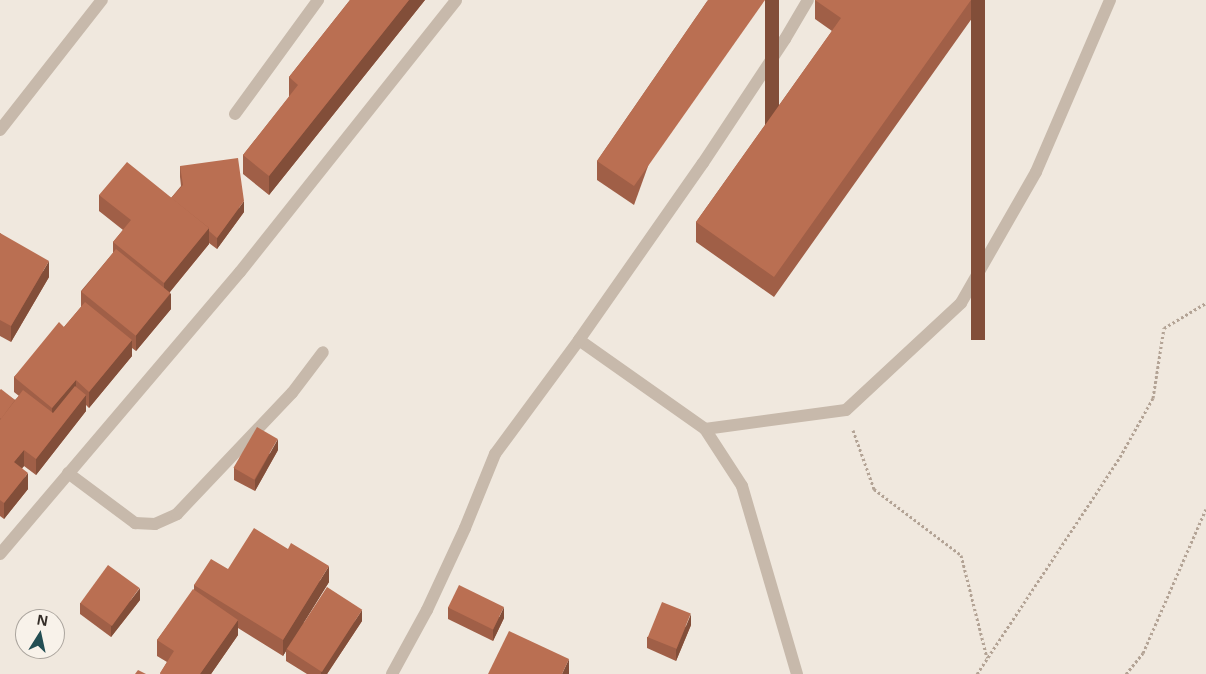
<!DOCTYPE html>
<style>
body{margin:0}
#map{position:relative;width:1206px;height:674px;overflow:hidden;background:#f0e8de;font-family:"Open Sans",sans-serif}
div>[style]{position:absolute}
.path>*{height:3px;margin-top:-1.5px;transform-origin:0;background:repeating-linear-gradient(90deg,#b3a395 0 2.5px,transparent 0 5px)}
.minor>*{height:12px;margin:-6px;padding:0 6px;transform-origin:6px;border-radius:6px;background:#c7b9ab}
.wall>*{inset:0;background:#a05f47}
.shaded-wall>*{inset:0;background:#824e39;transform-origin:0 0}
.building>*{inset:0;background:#ba6f52;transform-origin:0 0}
span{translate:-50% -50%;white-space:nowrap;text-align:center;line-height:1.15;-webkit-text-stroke:4px #f8f2ea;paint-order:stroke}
.north{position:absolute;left:15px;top:609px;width:50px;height:50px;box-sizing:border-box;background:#f8f2ea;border:1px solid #aaa49d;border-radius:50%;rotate:10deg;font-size:14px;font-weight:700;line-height:20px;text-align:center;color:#352e29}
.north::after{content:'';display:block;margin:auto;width:18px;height:22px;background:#234e53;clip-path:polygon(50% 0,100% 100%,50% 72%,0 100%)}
</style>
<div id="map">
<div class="path">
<div style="left:853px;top:430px;width:63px;rotate:70.4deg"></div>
<div style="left:874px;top:489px;width:109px;rotate:37.2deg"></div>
<div style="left:961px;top:555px;width:106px;rotate:75.8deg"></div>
<div style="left:977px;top:674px;width:260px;rotate:-56.6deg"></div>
<div style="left:1120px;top:457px;width:68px;rotate:-60.8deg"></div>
<div style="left:1153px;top:398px;width:71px;rotate:-81.1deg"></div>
<div style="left:1164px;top:328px;width:49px;rotate:-30.8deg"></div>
<div style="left:1126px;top:674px;width:27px;rotate:-51deg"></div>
<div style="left:1143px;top:653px;width:157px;rotate:-66.4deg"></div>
</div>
<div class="minor">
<div style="left:235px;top:114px;width:141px;rotate:-53.9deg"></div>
<div style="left:0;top:130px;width:165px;rotate:-51.9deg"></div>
<div style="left:579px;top:340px;width:154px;rotate:35.2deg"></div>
<div style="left:705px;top:429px;width:68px;rotate:57deg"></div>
<div style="left:742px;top:486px;width:196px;rotate:73.7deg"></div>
<div style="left:705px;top:429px;width:142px;rotate:-7.7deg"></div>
<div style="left:846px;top:410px;width:157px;rotate:-42.9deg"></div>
<div style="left:961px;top:303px;width:151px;rotate:-60.2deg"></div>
<div style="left:1036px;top:172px;width:187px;rotate:-66.7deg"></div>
<div style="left:68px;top:473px;width:84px;rotate:36.7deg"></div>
<div style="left:135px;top:523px;width:20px;rotate:3deg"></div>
<div style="left:155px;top:524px;width:24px;rotate:-24deg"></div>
<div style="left:177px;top:514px;width:167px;rotate:-46.5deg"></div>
<div style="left:292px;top:393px;width:51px;rotate:-52.9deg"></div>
<div style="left:0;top:554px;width:370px;rotate:-49.6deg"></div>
<div style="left:240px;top:272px;width:347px;rotate:-51.5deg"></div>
<div style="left:392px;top:674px;width:73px;rotate:-61.3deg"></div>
<div style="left:427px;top:610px;width:90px;rotate:-65.1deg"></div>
<div style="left:465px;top:528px;width:80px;rotate:-67.9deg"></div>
<div style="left:495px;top:454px;width:142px;rotate:-53.6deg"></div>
<div style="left:579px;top:340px;width:216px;rotate:-55deg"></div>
<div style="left:703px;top:163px;width:149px;rotate:-56.5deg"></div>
<div style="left:785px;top:39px;width:45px;rotate:-59.5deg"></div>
</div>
<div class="wall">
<div style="clip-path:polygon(350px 0,425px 0,269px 195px,243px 174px,243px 155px,289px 97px,289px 77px)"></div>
<div style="clip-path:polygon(708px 0,634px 205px,597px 180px,597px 161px)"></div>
<div style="clip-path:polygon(815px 0,985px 0,774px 297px,696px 242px,696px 222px,832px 31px,815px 19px)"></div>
<div style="clip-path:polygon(180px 166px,244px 212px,217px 249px,209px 243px,209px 244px,170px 292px,171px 309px,136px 351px,132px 348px,132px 356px,89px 408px,86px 405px,86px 411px,36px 475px,24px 466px,22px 468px,28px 489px,4px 519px,0 516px,0 390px,15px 400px,19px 396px,14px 392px,14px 377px,64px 327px,81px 307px,81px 291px,113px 253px,113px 242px,123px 230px,99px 211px,99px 195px,171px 198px,181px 186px,180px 177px)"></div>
<div style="clip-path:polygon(0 233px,49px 277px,11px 342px,0 336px)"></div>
<div style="clip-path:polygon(278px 450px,255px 491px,234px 480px,234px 468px)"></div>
<div style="clip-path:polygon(228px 569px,329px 582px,303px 623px,362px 621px,327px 674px,307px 674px,286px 661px,286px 651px,283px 656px,238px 628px,238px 635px,211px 674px,160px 674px,167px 662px,157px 656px,157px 640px,194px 590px,194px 585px)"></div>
<div style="clip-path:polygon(140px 600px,111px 637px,80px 614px,80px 603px)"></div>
<div style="clip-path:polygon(448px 607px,504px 618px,493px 641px,448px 619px)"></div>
<div style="clip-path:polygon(691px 625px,676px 661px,647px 648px,647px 637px)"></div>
</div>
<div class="shaded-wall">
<div style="clip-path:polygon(409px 0,425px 0,269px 195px,269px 176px)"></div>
<div style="left:765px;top:0;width:14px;height:228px"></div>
<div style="left:971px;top:0;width:14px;height:340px"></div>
<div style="clip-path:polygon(244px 201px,244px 212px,217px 249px,217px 238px)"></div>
<div style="clip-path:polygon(209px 228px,209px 244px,164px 299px,164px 283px)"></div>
<div style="clip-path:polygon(49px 261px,49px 277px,11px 342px,11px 326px)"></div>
<div style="clip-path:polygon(171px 293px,171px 309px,136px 351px,136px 335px)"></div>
<div style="clip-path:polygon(132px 340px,132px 356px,89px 408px,89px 392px)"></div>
<div style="clip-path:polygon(76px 380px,76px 396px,52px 424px,52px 408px)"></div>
<div style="clip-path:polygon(86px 395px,86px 411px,36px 475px,36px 459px)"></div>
<div style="clip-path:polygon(278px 439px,278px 450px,255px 491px,255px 480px)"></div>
<div style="clip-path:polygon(24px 450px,24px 466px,14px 478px,14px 462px)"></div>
<div style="clip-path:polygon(28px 473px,28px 489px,4px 519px,4px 503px)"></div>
<div style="clip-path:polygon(329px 566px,329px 582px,287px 650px,286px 649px,286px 651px,283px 656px,283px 640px)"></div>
<div style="clip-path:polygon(140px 588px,140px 600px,111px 637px,111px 626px)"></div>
<div style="clip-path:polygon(504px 607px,504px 618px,493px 641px,493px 630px)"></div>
<div style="clip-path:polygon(362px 610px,362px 621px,327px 674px,321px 674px,321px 672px)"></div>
<div style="clip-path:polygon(691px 614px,691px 625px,676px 661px,676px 650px)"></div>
<div style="clip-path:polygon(238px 620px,238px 635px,211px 674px,200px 674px)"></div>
<div style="clip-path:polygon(569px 659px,569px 674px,562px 674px)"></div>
</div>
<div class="building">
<div style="clip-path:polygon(350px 0,409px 0,269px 176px,243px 155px,298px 85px,289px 77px)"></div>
<div style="clip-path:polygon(708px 0,765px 0,634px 186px,597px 161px)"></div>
<div style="clip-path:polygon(815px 0,971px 0,774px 277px,696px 222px,841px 18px)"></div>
<div style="clip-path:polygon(238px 158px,244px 201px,217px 238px,209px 231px,209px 228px,171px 198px,183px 185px,180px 166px)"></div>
<div style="clip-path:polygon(127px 162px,209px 228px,164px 283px,113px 242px,131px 220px,99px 195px)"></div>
<div style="clip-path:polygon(0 233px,49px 261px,11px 326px,0 320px)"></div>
<div style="left:116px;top:249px;width:70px;height:55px;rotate:39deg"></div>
<div style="clip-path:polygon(85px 302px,132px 340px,89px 392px,76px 380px,52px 408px,14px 377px,59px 322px,64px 327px)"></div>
<div style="clip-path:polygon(75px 386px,86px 395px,36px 459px,24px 450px,14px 462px,28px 473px,4px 503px,0 500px,0 420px,23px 390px,53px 413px)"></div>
<div style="clip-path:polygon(1px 389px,15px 400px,1px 419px,0 418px,0 390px)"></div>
<div style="left:257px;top:427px;width:24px;height:47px;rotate:30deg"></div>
<div style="clip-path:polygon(254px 528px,288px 549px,291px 543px,329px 566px,283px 640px,194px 585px,211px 559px,228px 569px)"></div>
<div style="left:108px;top:565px;width:39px;height:47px;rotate:36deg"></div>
<div style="left:459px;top:585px;width:50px;height:25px;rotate:26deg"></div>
<div style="left:327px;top:587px;width:42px;height:74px;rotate:33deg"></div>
<div style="clip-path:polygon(193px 589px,238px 620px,200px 674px,161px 674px,160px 673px,174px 651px,157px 640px)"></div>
<div style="left:662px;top:602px;width:31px;height:38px;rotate:22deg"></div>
<div style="clip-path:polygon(509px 631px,569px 659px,562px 674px,488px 674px)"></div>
<div style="clip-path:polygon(138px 670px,146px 674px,135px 674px)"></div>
</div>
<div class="north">N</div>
</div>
